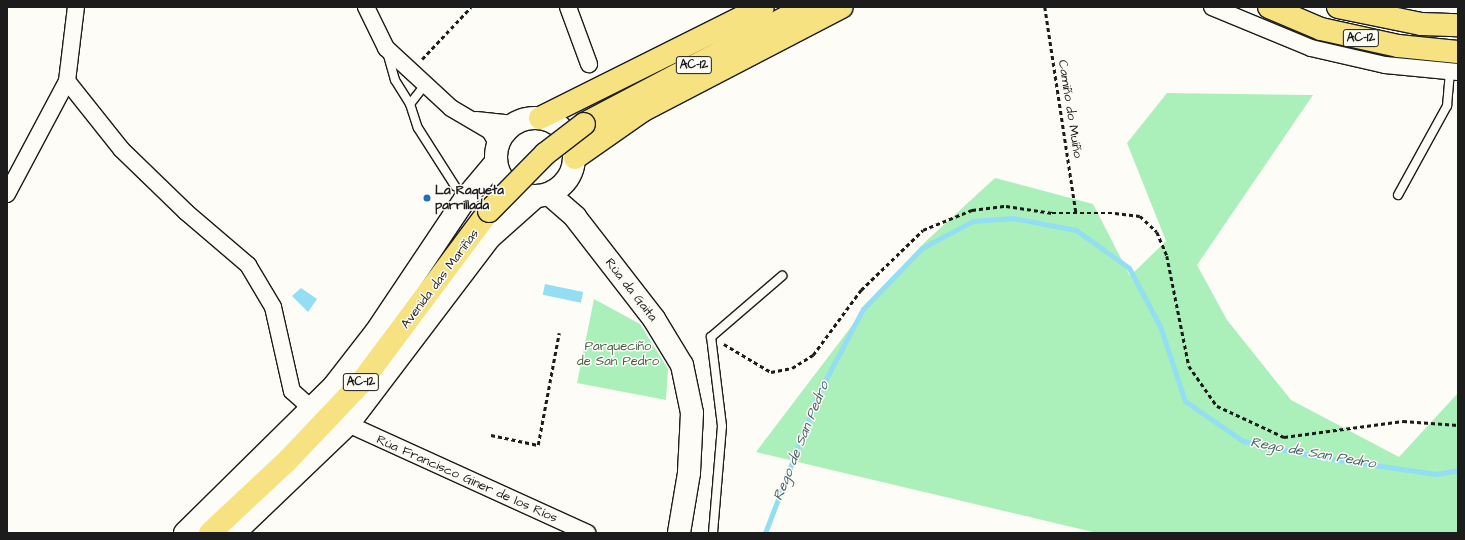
<!DOCTYPE html>
<meta charset="utf-8">
<style>
body{margin:0}
#map{position:relative;width:1465px;height:540px;overflow:hidden;background:#fdfcf7;font-family:"Architects Daughter",sans-serif}
div>[style]{position:absolute}
.green>*{inset:0;background:#abefba}
.water>*{inset:0;background:#93def3;transform-origin:0 0}
.stream>*{height:5px;margin:-2.5px;padding:0 2.5px;transform-origin:2.5px;border-radius:2.5px;background:#93def3}
.path>*{height:2.5px;margin-top:-1.25px;transform-origin:0;background:repeating-linear-gradient(90deg,#1c1c1c 0 4px,transparent 0 7px)}
.roads{filter:drop-shadow(1px 0 #1c1c1c) drop-shadow(-1px 0 #1c1c1c) drop-shadow(0 1px #1c1c1c) drop-shadow(0 -1px #1c1c1c)}
.lane>*{height:8px;margin:-4px;padding:0 4px;transform-origin:4px;border-radius:4px;background:#fdfcf7}
.street>*{height:16px;margin:-8px;padding:0 8px;transform-origin:8px;border-radius:8px;background:#fdfcf7}
.secondary>*{height:22px;margin:-11px;padding:0 11px;transform-origin:11px;border-radius:11px;background:#fdfcf7}
.secondary>.ring{margin:-11px;padding:0;box-sizing:content-box;background:none;border:22px solid #fdfcf7;border-radius:50%}
.highway>*{height:22px;margin:-11px;padding:0 11px;transform-origin:11px;border-radius:11px;background:#f7e281}
.bridges{filter:drop-shadow(1px 0 #1c1c1c) drop-shadow(-1px 0 #1c1c1c) drop-shadow(0 1px #1c1c1c) drop-shadow(0 -1px #1c1c1c)}
.highway-bridge>*{height:22px;margin:-11px;padding:0 11px;transform-origin:11px;border-radius:11px;background:#f7e281}
.dots>*{width:11px;height:11px;translate:-50% -50%;box-sizing:border-box;border:2px solid #fdfcf7;border-radius:50%}
span{translate:-50% -50%;white-space:nowrap;text-align:center;line-height:1.15;-webkit-text-stroke:3px #fdfcf7;paint-order:stroke}
.shield-label span{padding:1px 3px;background:#fdfcf7;border:1px solid;border-radius:3px;-webkit-text-stroke-width:0}
.shield-label{font-size:12px;color:#1c1c1c;font-weight:700}
.street-label{font-size:13px;color:#1c1c1c}
.poi-label{font-size:13px;color:#1c1c1c;font-weight:700}
.left{translate:0 -50%;text-align:left}
.park-label{font-size:13px;color:#475b4b}
.water-label{font-size:14px;color:#466067;font-style:italic}
.frame{position:absolute;inset:0;border:8px solid #1c1c1c;pointer-events:none}
</style>
<div id="map">
<div class="green">
<div style="clip-path:polygon(1167px 93px,1313px 95px,1197px 265px,1227px 320px,1291px 400px,1399px 457px,1458px 393px,1458px 533px,1097px 533px,756px 452px,854px 323px,924px 243px,995px 178px,1093px 204px,1130px 276px,1166px 241px,1127px 143px)"></div>
<div style="clip-path:polygon(594px 299px,640px 324px,668px 369px,666px 400px,577px 383px)"></div>
</div>
<div class="water">
<div style="left:545px;top:284px;width:39px;height:11px;rotate:12deg"></div>
<div style="clip-path:polygon(301px 288px,317px 299px,308px 312px,292px 296px)"></div>
</div>
<div class="stream">
<div style="left:765px;top:533px;width:149px;rotate:-69.1deg"></div>
<div style="left:818px;top:394px;width:96px;rotate:-62.1deg"></div>
<div style="left:863px;top:309px;width:85px;rotate:-46deg"></div>
<div style="left:922px;top:248px;width:58px;rotate:-27.9deg"></div>
<div style="left:973px;top:221px;width:40px;rotate:-4.3deg"></div>
<div style="left:1013px;top:218px;width:64px;rotate:10.8deg"></div>
<div style="left:1076px;top:230px;width:65px;rotate:35.6deg"></div>
<div style="left:1129px;top:268px;width:66px;rotate:61.9deg"></div>
<div style="left:1160px;top:326px;width:79px;rotate:71.6deg"></div>
<div style="left:1185px;top:401px;width:70px;rotate:34.6deg"></div>
<div style="left:1243px;top:441px;width:78px;rotate:11.9deg"></div>
<div style="left:1319px;top:457px;width:118px;rotate:8.3deg"></div>
<div style="left:1436px;top:474px;width:22px;rotate:-10deg"></div>
</div>
<div class="path">
<div style="left:1045px;top:7px;width:208px;rotate:81.4deg"></div>
<div style="left:422px;top:59px;width:71px;rotate:-46.7deg"></div>
<div style="left:724px;top:344px;width:55px;rotate:30.8deg"></div>
<div style="left:771px;top:372px;width:21px;rotate:-11deg"></div>
<div style="left:792px;top:368px;width:25px;rotate:-32deg"></div>
<div style="left:813px;top:355px;width:81px;rotate:-53.6deg"></div>
<div style="left:861px;top:290px;width:86px;rotate:-44.1deg"></div>
<div style="left:923px;top:230px;width:53px;rotate:-22.2deg"></div>
<div style="left:972px;top:210px;width:34px;rotate:-7deg"></div>
<div style="left:1006px;top:206px;width:47px;rotate:8.7deg"></div>
<div style="left:1052px;top:213px;width:63px"></div>
<div style="left:1115px;top:213px;width:25px;rotate:7deg"></div>
<div style="left:1140px;top:216px;width:23px;rotate:43deg"></div>
<div style="left:1157px;top:232px;width:26px;rotate:67deg"></div>
<div style="left:1167px;top:256px;width:112px;rotate:78.7deg"></div>
<div style="left:1189px;top:366px;width:49px;rotate:55deg"></div>
<div style="left:1217px;top:406px;width:74px;rotate:24.8deg"></div>
<div style="left:1284px;top:437px;width:120px;rotate:-7.7deg"></div>
<div style="left:1403px;top:421px;width:55px;rotate:4.2deg"></div>
<div style="left:491px;top:435px;width:48px;rotate:12deg"></div>
<div style="left:538px;top:445px;width:114px;rotate:-79.4deg"></div>
</div>
<div class="roads">
<div class="lane">
<div style="left:387px;top:52px;width:29px;rotate:74deg"></div>
<div style="left:395px;top:80px;width:28px;rotate:58deg"></div>
<div style="left:410px;top:104px;width:25px;rotate:72deg"></div>
<div style="left:418px;top:128px;width:69px;rotate:57.5deg"></div>
<div style="left:410px;top:104px;width:23px;rotate:-52deg"></div>
<div style="left:1398px;top:195px;width:102px;rotate:-61.2deg"></div>
<div style="left:1447px;top:106px;width:34px;rotate:-85deg"></div>
<div style="left:713px;top:533px;width:107px;rotate:-85.2deg"></div>
<div style="left:722px;top:426px;width:90px;rotate:-97deg"></div>
<div style="left:711px;top:337px;width:94px;rotate:-40.7deg"></div>
</div>
<div class="street">
<div style="left:366px;top:7px;width:46px;rotate:64deg"></div>
<div style="left:386px;top:48px;width:88px;rotate:42.7deg"></div>
<div style="left:451px;top:108px;width:45px;rotate:30.5deg"></div>
<div style="left:490px;top:131px;width:16px;rotate:60deg"></div>
<div style="left:568px;top:7px;width:61px;rotate:69.8deg"></div>
<div style="left:1212px;top:7px;width:107px;rotate:22.5deg"></div>
<div style="left:1311px;top:48px;width:76px;rotate:12.9deg"></div>
<div style="left:1385px;top:65px;width:73px;rotate:5.5deg"></div>
<div style="left:67px;top:81px;width:87px;rotate:51.5deg"></div>
<div style="left:121px;top:149px;width:91px;rotate:44.1deg"></div>
<div style="left:186px;top:212px;width:82px;rotate:40.5deg"></div>
<div style="left:248px;top:265px;width:49px;rotate:59.2deg"></div>
<div style="left:273px;top:307px;width:86px;rotate:77.3deg"></div>
<div style="left:292px;top:391px;width:25px;rotate:42deg"></div>
<div style="left:476px;top:120px;width:38px;rotate:6deg"></div>
<div style="left:7px;top:194px;width:128px;rotate:-62deg"></div>
<div style="left:67px;top:81px;width:75px;rotate:-83.1deg"></div>
<div style="left:348px;top:424px;width:263px;rotate:24.5deg"></div>
</div>
<div class="secondary">
<div class="ring" style="left:496px;top:118px;width:56px;height:56px"></div>
<div style="left:549px;top:194px;width:35px;rotate:41deg"></div>
<div style="left:575px;top:217px;width:129px;rotate:52.2deg"></div>
<div style="left:654px;top:319px;width:54px;rotate:58.7deg"></div>
<div style="left:682px;top:365px;width:49px;rotate:78.2deg"></div>
<div style="left:692px;top:413px;width:60px;rotate:92.9deg"></div>
<div style="left:689px;top:473px;width:61px;rotate:99.5deg"></div>
<div style="left:185px;top:533px;width:209px;rotate:-44.6deg"></div>
<div style="left:334px;top:386px;width:68px;rotate:-52.1deg"></div>
<div style="left:376px;top:332px;width:160px;rotate:-56.2deg"></div>
<div style="left:465px;top:199px;width:48px;rotate:-50deg"></div>
<div style="left:234px;top:533px;width:158px;rotate:-43.7deg"></div>
<div style="left:348px;top:424px;width:233px;rotate:-52.8deg"></div>
<div style="left:489px;top:238px;width:62px;rotate:-41.7deg"></div>
</div>
<div class="highway">
<div style="left:1269px;top:7px;width:56px;rotate:22.9deg"></div>
<div style="left:1321px;top:29px;width:79px;rotate:12.4deg"></div>
<div style="left:1398px;top:46px;width:60px;rotate:5.7deg"></div>
<div style="left:1338px;top:7px;width:85px;rotate:11.6deg"></div>
<div style="left:1421px;top:24px;width:37px;rotate:2deg"></div>
<div style="left:540px;top:118px;width:249px;rotate:-26.5deg"></div>
<div style="left:584px;top:124px;width:251px;rotate:-27.8deg"></div>
<div style="left:575px;top:158px;width:82px;rotate:-35deg"></div>
<div style="left:642px;top:111px;width:225px;rotate:-27.5deg"></div>
<div style="left:210px;top:533px;width:105px;rotate:-43.1deg"></div>
<div style="left:287px;top:461px;width:106px;rotate:-46.5deg"></div>
<div style="left:360px;top:384px;width:216px;rotate:-53.3deg"></div>
</div>
</div>
<div class="bridges">
<div class="highway-bridge">
<div style="left:489px;top:211px;width:80px;rotate:-45.5deg"></div>
<div style="left:545px;top:154px;width:49px;rotate:-37.6deg"></div>
</div>
</div>
<div class="dots">
<div style="left:427px;top:198px;background:#1f6fb2"></div>
</div>
<div class="shield-label">
<span style="left:1361px;top:38px">AC-12</span>
<span style="left:694px;top:65px">AC-12</span>
<span style="left:361px;top:382px">AC-12</span>
</div>
<div class="street-label">
<span style="left:1070px;top:109px;rotate:81deg">Camiño do Muíño</span>
<span style="left:440px;top:279px;rotate:-53deg">Avenida das Mariñas</span>
<span style="left:631px;top:290px;rotate:52deg">Rúa da Gaita</span>
<span style="left:467px;top:479px;rotate:24deg">Rúa Francisco Giner de los Ríos</span>
</div>
<div class="poi-label">
<span class="left" style="left:435px;top:198px">La Raqueta<br>parrillada</span>
</div>
<div class="park-label">
<span style="left:618px;top:354px">Parqueciño<br>de San Pedro</span>
</div>
<div class="water-label">
<span style="left:801px;top:441px;rotate:-68deg">Rego de San Pedro</span>
<span style="left:1313px;top:453px;rotate:10deg">Rego de San Pedro</span>
</div>
<div class="frame"></div>
</div>
